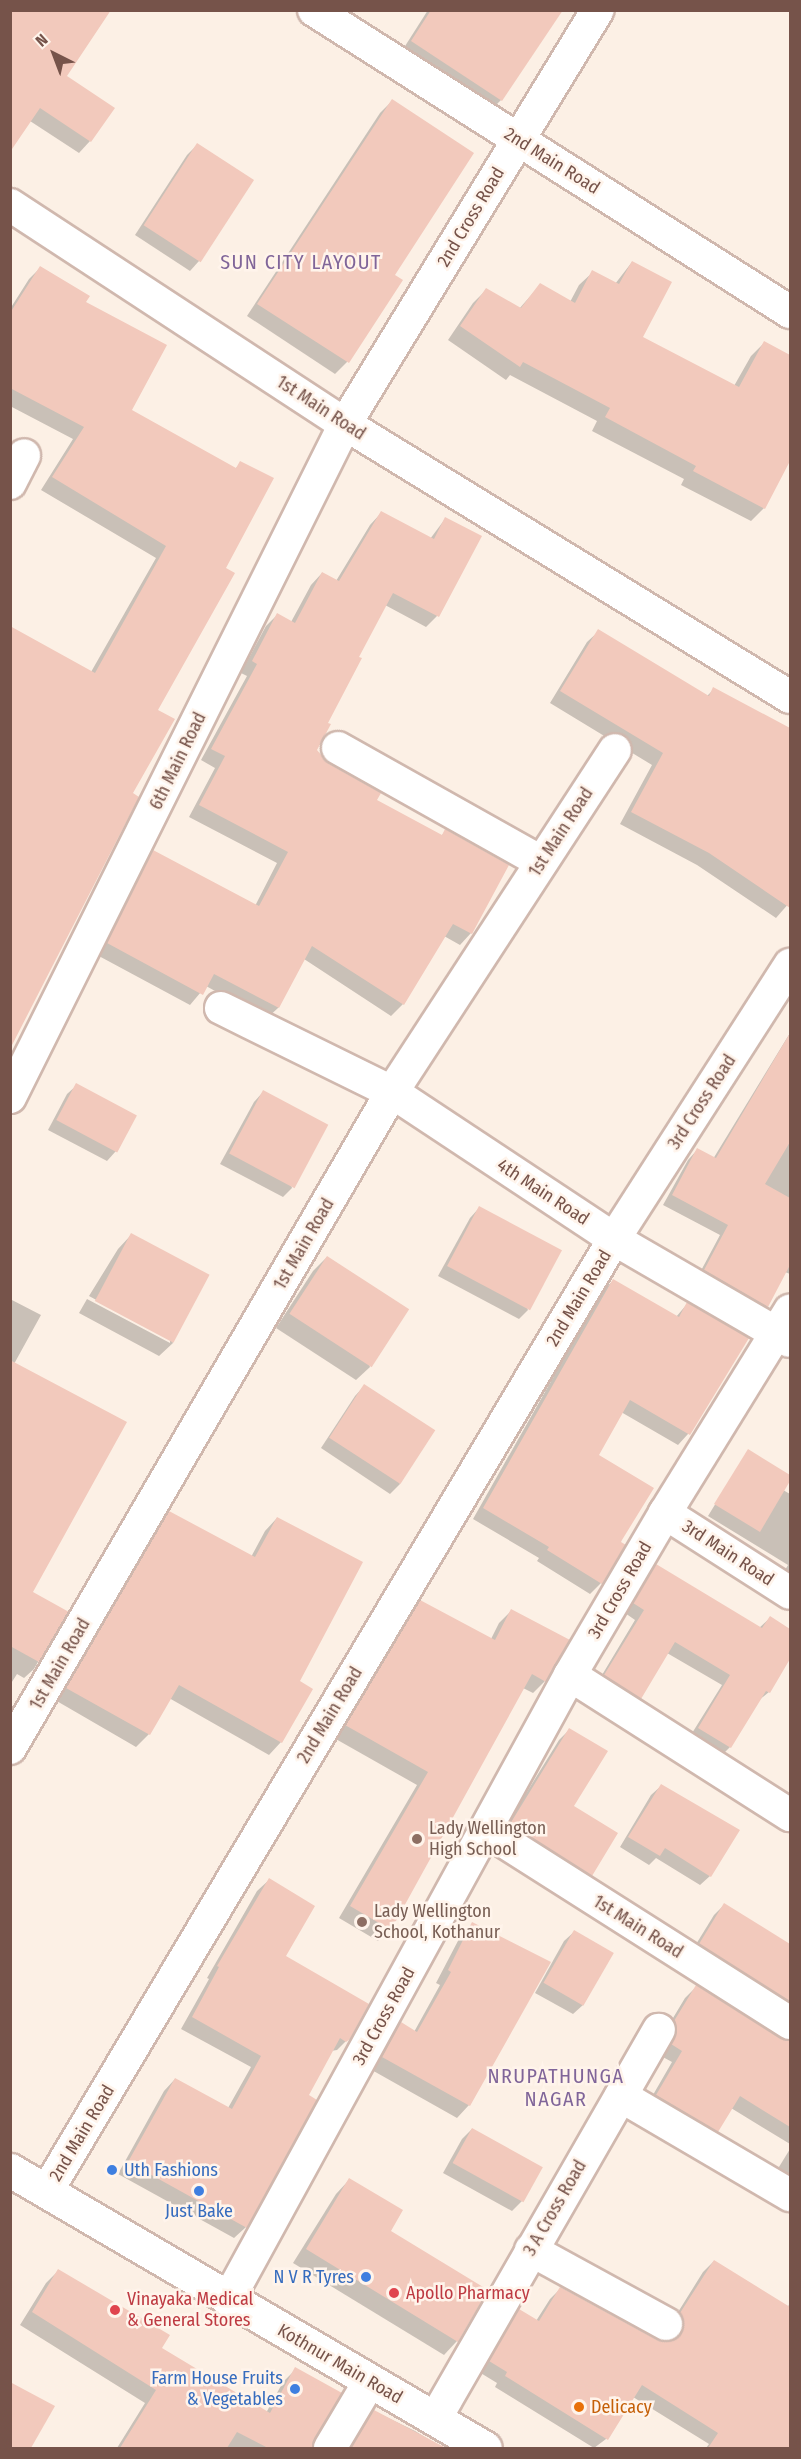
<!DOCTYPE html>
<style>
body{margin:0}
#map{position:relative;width:801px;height:2459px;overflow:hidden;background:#fcf0e5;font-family:"Fira Sans Condensed",sans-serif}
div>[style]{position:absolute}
.shadow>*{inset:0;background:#0003}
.building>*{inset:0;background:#f2c9bc;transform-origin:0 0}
.roads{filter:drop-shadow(2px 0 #d0b8ae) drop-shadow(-2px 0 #d0b8ae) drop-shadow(0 2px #d0b8ae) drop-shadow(0 -2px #d0b8ae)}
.minor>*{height:32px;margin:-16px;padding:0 16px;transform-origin:16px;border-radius:16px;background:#fff}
.secondary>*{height:33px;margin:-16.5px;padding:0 16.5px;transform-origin:16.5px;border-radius:16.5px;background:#fff}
.dots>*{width:16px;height:16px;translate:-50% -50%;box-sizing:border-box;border:3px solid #fff4eb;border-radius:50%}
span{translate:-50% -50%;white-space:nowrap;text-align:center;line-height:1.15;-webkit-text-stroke:5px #fff4eb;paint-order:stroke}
.street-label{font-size:18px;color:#76534a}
.education-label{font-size:18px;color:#785e54}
.left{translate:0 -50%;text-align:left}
.shop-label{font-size:18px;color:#366cbe}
.right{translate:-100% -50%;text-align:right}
.health-label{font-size:18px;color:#be3a42}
.food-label{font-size:18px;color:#c56008}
.neighbourhood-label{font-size:20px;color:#806599;letter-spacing:1.5px}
.frame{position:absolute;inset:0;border:12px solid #76534a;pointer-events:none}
.north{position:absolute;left:24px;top:24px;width:60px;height:60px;-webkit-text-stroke:4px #fff4eb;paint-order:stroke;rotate:318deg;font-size:16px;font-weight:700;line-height:24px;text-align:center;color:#76534a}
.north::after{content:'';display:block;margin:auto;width:21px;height:27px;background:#76534a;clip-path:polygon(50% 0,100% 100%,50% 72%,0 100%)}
</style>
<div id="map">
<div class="shadow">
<div style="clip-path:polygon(10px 10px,65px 77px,90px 141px,79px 153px,30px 121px)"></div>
<div style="clip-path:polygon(428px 10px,561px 10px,501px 100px,488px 113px,400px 54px)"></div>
<div style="clip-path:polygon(392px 101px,393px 275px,347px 362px,335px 374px,247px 316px,380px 113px)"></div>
<div style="clip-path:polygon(197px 145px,199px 261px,190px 271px,135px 235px,187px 155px)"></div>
<div style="clip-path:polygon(632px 262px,641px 337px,734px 386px,751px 356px,764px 343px,790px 357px,790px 458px,764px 508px,751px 521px,681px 485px,684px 479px,592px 431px,597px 421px,510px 375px,506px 380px,448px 340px,473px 303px,486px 290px,519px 309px,540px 285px,570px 302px,579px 285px,593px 272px,615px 284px)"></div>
<div style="clip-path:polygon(41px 267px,84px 302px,130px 410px,235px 469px,241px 463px,224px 568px,156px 710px,131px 794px,10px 1048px,91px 672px,156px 558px,41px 490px,73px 439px,10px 406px,10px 309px,29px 279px)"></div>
<div style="clip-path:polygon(381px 513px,430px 539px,445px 519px,437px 616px,426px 627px,385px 605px,357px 658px,315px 750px,328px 765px,375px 801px,441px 836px,446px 831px,507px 865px,471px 933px,460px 945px,444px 936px,403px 1004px,391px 1016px,304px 959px,278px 1008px,266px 1019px,206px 986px,190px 1005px,97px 955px,142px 863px,153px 852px,255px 906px,277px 863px,189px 817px,215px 768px,201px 760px,247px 676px,241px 673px,266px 626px,277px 615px,291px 622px,311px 585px,322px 573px,336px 581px,370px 525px)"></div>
<div style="clip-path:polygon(599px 631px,707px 696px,714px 689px,790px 730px,790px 902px,776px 918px,697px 865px,620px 824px,652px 765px,550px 703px,587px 642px)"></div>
<div style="clip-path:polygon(790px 1033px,790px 1274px,785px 1272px,767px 1306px,757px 1316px,696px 1280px,720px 1235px,663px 1205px,688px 1160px,697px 1150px,713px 1159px)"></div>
<div style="clip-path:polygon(77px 1085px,116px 1151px,107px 1161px,48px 1130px,67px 1094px)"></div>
<div style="clip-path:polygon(263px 1092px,292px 1188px,283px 1197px,220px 1164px,254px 1102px)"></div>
<div style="clip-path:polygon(479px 1208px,528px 1310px,519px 1319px,438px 1276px,470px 1218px)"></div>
<div style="clip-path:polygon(131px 1235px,173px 1343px,159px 1356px,79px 1313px,87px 1299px,170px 1343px,170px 1340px,89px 1296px,118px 1249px)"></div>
<div style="clip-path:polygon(327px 1257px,370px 1367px,356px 1380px,276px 1328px,313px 1271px)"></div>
<div style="clip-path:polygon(613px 1281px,676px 1317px,687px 1304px,747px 1339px,688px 1434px,678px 1445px,621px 1412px,597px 1455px,619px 1543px,601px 1583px,590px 1594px,537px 1561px,539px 1558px,473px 1519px,602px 1291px)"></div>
<div style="clip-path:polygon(10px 1299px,41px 1315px,14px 1364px,31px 1593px,66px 1612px,34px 1669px,24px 1678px,17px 1674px,10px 1685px)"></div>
<div style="clip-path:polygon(364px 1386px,400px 1484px,390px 1494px,321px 1448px,355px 1396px)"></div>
<div style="clip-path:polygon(750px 1452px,790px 1477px,783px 1490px,790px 1494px,790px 1573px,785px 1570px,788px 1565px,708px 1516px,741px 1462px)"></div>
<div style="clip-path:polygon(169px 1513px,251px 1557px,265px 1531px,277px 1518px,298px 1681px,281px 1742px,269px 1755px,169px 1698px,149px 1734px,136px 1747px,55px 1700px,156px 1526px)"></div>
<div style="clip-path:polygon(656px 1565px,759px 1628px,770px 1618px,790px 1631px,790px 1656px,769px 1692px,758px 1701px,730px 1747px,720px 1757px,689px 1738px,722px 1685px,667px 1653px,640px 1698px,630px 1708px,596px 1685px,635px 1620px,625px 1613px,647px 1575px)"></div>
<div style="clip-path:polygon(420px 1602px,491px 1639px,499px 1623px,511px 1611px,545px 1681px,533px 1693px,523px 1688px,390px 1929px,378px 1941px,339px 1918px,417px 1785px,334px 1738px,408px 1614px)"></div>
<div style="clip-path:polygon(569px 1730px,572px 1807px,591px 1875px,582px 1885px,501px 1834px,559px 1740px)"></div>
<div style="clip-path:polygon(661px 1786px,710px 1876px,700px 1885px,656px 1858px,649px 1865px,620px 1847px,651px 1795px)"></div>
<div style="clip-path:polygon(269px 1880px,284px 1956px,349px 2038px,337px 2050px,331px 2051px,307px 2095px,246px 2227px,234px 2238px,118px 2174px,164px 2091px,175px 2079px,228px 2108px,251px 2067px,181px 2029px,209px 1979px,207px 1978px,257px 1891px)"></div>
<div style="clip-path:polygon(724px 1905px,790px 1955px,790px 2018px,690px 1954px,714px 1915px)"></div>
<div style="clip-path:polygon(472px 1924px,469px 2105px,457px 2118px,370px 2069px,388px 2036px,401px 2024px,414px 2032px,440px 1985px,436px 1983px,460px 1937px)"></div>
<div style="clip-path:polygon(574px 1932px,612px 1953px,583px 2005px,573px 2014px,535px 1993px,564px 1941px)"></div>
<div style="clip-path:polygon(696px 1987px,780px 2040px,790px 2041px,790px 2046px,783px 2058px,790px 2063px,790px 2144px,731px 2108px,717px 2131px,706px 2142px,646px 2107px,672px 2062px,661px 2056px,664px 2033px,685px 1998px)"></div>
<div style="clip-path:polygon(472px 2129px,541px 2168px,522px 2201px,512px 2211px,443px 2173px,462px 2139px)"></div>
<div style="clip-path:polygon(790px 2149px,790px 2194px,771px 2180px)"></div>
<div style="clip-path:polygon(349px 2180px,389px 2231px,457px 2341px,444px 2355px,293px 2263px,336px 2194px)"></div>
<div style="clip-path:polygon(714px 2261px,788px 2307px,790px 2302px,790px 2448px,706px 2448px,709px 2444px,633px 2397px,606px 2439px,594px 2448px,495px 2387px,497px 2383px,479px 2372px,509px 2322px,519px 2311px,536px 2321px,550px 2299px,561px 2288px,657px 2341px,672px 2342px,674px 2335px,670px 2325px,703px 2272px)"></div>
<div style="clip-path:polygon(58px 2271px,159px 2349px,266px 2413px,283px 2382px,296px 2369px,313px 2439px,311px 2448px,117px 2448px,145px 2403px,20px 2325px,46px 2283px)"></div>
<div style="clip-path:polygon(374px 2411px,415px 2431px,441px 2447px,348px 2448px,364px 2422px)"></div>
</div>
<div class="building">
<div style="clip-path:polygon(10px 10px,111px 10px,67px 76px,115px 108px,91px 142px,40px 108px,10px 152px)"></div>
<div style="clip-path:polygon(431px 10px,563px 10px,502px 101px,411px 41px)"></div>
<div style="clip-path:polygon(392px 99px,474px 153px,395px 275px,403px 280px,349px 363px,257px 304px)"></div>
<div style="left:197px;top:143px;width:68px;height:98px;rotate:33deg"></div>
<div style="clip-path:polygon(632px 261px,672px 282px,643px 337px,739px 387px,764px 341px,790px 355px,790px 461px,765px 509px,693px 471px,696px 466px,605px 417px,610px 408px,523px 362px,520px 367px,460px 326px,486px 288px,521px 308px,540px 283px,575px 303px,592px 270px,619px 284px)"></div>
<div style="clip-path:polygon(40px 266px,90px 296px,86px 302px,167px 345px,132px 410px,236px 468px,240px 461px,274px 478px,226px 568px,235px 573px,158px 710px,175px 719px,133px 793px,139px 797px,10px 1049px,10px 626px,95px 673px,166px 546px,52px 477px,84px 427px,10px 388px,10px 313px)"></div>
<div style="clip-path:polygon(381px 511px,434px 539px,445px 517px,482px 536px,439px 617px,393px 593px,359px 657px,362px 658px,328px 723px,331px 724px,317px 750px,329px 764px,381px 793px,377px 800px,442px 835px,445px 829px,509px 865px,472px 934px,453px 924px,404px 1005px,312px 946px,279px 1008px,214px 974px,203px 995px,107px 943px,153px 850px,259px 906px,288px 852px,199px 805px,225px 756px,211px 749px,257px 664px,252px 661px,277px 613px,295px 623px,322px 572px,339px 581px)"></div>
<div style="clip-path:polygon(598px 629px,709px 696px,713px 687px,790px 728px,790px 908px,709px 853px,631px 812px,663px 753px,560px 691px)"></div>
<div style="clip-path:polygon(790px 1033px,790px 1142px,765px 1184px,790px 1198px,790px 1265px,768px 1307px,704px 1270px,728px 1225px,672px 1195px,697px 1148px,716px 1158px)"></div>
<div style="left:76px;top:1083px;width:69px;height:42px;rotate:28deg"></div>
<div style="left:263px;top:1090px;width:74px;height:72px;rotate:28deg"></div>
<div style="left:479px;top:1206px;width:94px;height:68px;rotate:28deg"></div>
<div style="left:131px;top:1233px;width:89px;height:77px;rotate:28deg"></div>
<div style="left:327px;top:1256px;width:98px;height:69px;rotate:33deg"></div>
<div style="clip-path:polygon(613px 1279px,679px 1317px,687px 1302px,749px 1338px,690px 1435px,630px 1400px,599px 1455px,654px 1488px,622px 1540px,621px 1542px,626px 1545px,602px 1584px,547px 1550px,549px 1547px,483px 1508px)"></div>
<div style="clip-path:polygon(10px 1360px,127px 1422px,33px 1592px,69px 1612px,39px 1662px,10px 1646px)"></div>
<div style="left:364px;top:1384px;width:85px;height:64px;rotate:33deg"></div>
<div style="clip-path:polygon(748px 1449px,790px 1475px,790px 1481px,760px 1532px,714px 1504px)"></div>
<div style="clip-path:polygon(169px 1511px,255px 1557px,277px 1517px,363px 1562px,300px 1681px,313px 1689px,282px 1743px,179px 1685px,150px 1735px,66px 1688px)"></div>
<div style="clip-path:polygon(656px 1564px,762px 1628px,770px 1616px,790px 1629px,790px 1659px,770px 1693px,766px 1691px,731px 1748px,698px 1728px,730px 1675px,675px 1642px,641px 1699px,604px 1675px,644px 1610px,633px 1603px)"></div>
<div style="clip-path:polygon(420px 1600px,495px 1640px,511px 1609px,570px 1640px,546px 1682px,532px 1674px,391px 1930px,350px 1906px,428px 1772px,345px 1725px)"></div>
<div style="clip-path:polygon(569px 1728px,608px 1751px,574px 1806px,618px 1833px,592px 1876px,510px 1824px)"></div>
<div style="clip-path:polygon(661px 1784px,740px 1830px,711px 1877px,665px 1848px,660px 1856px,628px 1837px)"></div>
<div style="clip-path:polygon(269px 1878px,315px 1906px,286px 1956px,369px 2004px,350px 2039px,346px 2042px,340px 2038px,309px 2095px,317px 2100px,247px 2228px,128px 2162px,175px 2078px,232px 2109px,261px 2056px,192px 2017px,219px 1967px,217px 1966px)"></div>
<div style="clip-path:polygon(724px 1903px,790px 1944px,790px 2002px,699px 1944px)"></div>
<div style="clip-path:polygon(472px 1922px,551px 1962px,470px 2106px,382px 2057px,401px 2022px,417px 2032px,451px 1972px,448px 1970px)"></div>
<div style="left:574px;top:1930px;width:46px;height:61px;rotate:30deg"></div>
<div style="clip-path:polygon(696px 1985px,780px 2038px,790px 2041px,790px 2127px,740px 2096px,718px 2132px,656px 2095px,682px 2051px,671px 2044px,677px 2031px,674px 2021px)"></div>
<div style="left:472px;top:2128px;width:81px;height:40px;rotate:29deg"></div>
<div style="clip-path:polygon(349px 2178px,403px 2210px,391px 2231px,488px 2290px,458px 2342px,306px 2249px)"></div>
<div style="clip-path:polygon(714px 2260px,790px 2307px,790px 2448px,708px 2448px,718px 2433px,642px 2385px,608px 2440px,505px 2376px,507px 2372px,489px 2361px,519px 2309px,539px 2321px,560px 2287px,657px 2340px,666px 2342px,675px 2340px,681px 2333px,684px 2324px,680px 2313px)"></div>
<div style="clip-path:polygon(58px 2269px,170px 2335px,162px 2348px,270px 2413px,295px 2367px,342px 2393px,315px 2439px,312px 2448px,268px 2448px,237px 2432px,227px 2448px,120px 2448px,156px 2390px,32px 2312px)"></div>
<div style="clip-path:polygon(10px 2382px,55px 2406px,31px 2448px,10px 2448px)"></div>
<div style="clip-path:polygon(374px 2410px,446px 2448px,351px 2448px)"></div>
</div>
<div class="roads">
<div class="minor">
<div style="left:314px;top:10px;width:564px;rotate:32.39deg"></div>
<div style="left:10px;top:205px;width:400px;rotate:33.2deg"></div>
<div style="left:345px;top:424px;width:522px;rotate:31.53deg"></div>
<div style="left:10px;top:483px;width:31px;rotate:-63deg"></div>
<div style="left:338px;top:748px;width:233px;rotate:29.3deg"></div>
<div style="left:221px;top:1008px;width:191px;rotate:26.2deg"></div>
<div style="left:392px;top:1092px;width:266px;rotate:33.5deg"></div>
<div style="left:614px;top:1239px;width:203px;rotate:30.1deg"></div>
<div style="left:10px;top:1097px;width:752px;rotate:-63.54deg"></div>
<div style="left:345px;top:424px;width:485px;rotate:-58.6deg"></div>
<div style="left:665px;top:1513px;width:148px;rotate:32.6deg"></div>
<div style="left:570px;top:1675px;width:261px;rotate:32.5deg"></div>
<div style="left:10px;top:1748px;width:759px;rotate:-59.79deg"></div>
<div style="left:392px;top:1092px;width:408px;rotate:-56.9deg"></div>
<div style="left:486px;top:1830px;width:360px;rotate:32.4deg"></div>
<div style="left:621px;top:2096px;width:196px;rotate:30.4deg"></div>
<div style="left:47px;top:2191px;width:1108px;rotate:-59.22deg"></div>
<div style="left:614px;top:1239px;width:326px;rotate:-57.3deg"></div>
<div style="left:531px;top:2250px;width:154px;rotate:28.7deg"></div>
<div style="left:228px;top:2300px;width:712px;rotate:-61.31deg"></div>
<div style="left:570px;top:1675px;width:188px;rotate:-59.6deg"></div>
<div style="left:665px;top:1513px;width:238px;rotate:-58.3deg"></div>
<div style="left:435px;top:2419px;width:449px;rotate:-60.1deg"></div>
<div style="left:330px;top:2448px;width:78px;rotate:-59.2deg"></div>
</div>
<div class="secondary">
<div style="left:10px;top:2170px;width:550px;rotate:30.34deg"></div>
</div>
</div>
<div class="dots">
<div style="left:417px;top:1839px;background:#8d6e63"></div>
<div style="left:362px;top:1922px;background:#8d6e63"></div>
<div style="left:112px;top:2170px;background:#3f7fe0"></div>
<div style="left:199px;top:2191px;background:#3f7fe0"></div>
<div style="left:366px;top:2277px;background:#3f7fe0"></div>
<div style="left:394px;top:2293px;background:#e0444e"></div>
<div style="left:115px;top:2310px;background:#e0444e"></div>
<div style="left:295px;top:2389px;background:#3f7fe0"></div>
<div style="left:579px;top:2407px;background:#e8710a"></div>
</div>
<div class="street-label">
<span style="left:552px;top:161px;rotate:32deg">2nd Main Road</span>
<span style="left:471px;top:217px;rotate:-59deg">2nd Cross Road</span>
<span style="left:321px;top:408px;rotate:33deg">1st Main Road</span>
<span style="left:178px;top:761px;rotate:-64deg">6th Main Road</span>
<span style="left:561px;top:832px;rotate:-57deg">1st Main Road</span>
<span style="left:702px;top:1102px;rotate:-57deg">3rd Cross Road</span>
<span style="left:543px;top:1192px;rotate:33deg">4th Main Road</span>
<span style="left:304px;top:1244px;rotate:-60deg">1st Main Road</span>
<span style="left:579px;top:1298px;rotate:-59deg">2nd Main Road</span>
<span style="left:728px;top:1553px;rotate:33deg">3rd Main Road</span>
<span style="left:620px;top:1590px;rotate:-60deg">3rd Cross Road</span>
<span style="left:60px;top:1664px;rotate:-60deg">1st Main Road</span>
<span style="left:330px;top:1715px;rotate:-59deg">2nd Main Road</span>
<span style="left:638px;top:1927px;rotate:32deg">1st Main Road</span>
<span style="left:384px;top:2016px;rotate:-61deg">3rd Cross Road</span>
<span style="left:82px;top:2133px;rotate:-59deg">2nd Main Road</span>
<span style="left:555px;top:2208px;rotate:-60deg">3 A Cross Road</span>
<span style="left:340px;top:2364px;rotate:30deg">Kothnur Main Road</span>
</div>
<div class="education-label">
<span class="left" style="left:429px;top:1839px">Lady Wellington<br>High School</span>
<span class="left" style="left:374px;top:1922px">Lady Wellington<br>School, Kothanur</span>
</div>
<div class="shop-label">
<span class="left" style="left:124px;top:2170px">Uth Fashions</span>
<span style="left:199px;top:2211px">Just Bake</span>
<span class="right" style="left:354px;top:2277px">N V R Tyres</span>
<span class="right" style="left:283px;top:2389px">Farm House Fruits<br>&amp; Vegetables</span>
</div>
<div class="health-label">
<span class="left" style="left:406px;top:2293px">Apollo Pharmacy</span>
<span class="left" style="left:127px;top:2310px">Vinayaka Medical<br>&amp; General Stores</span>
</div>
<div class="food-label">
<span class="left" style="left:591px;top:2407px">Delicacy</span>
</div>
<div class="neighbourhood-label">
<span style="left:301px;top:262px">SUN CITY LAYOUT</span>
<span style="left:556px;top:2088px">NRUPATHUNGA<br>NAGAR</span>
</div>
<div class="frame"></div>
<div class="north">N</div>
</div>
